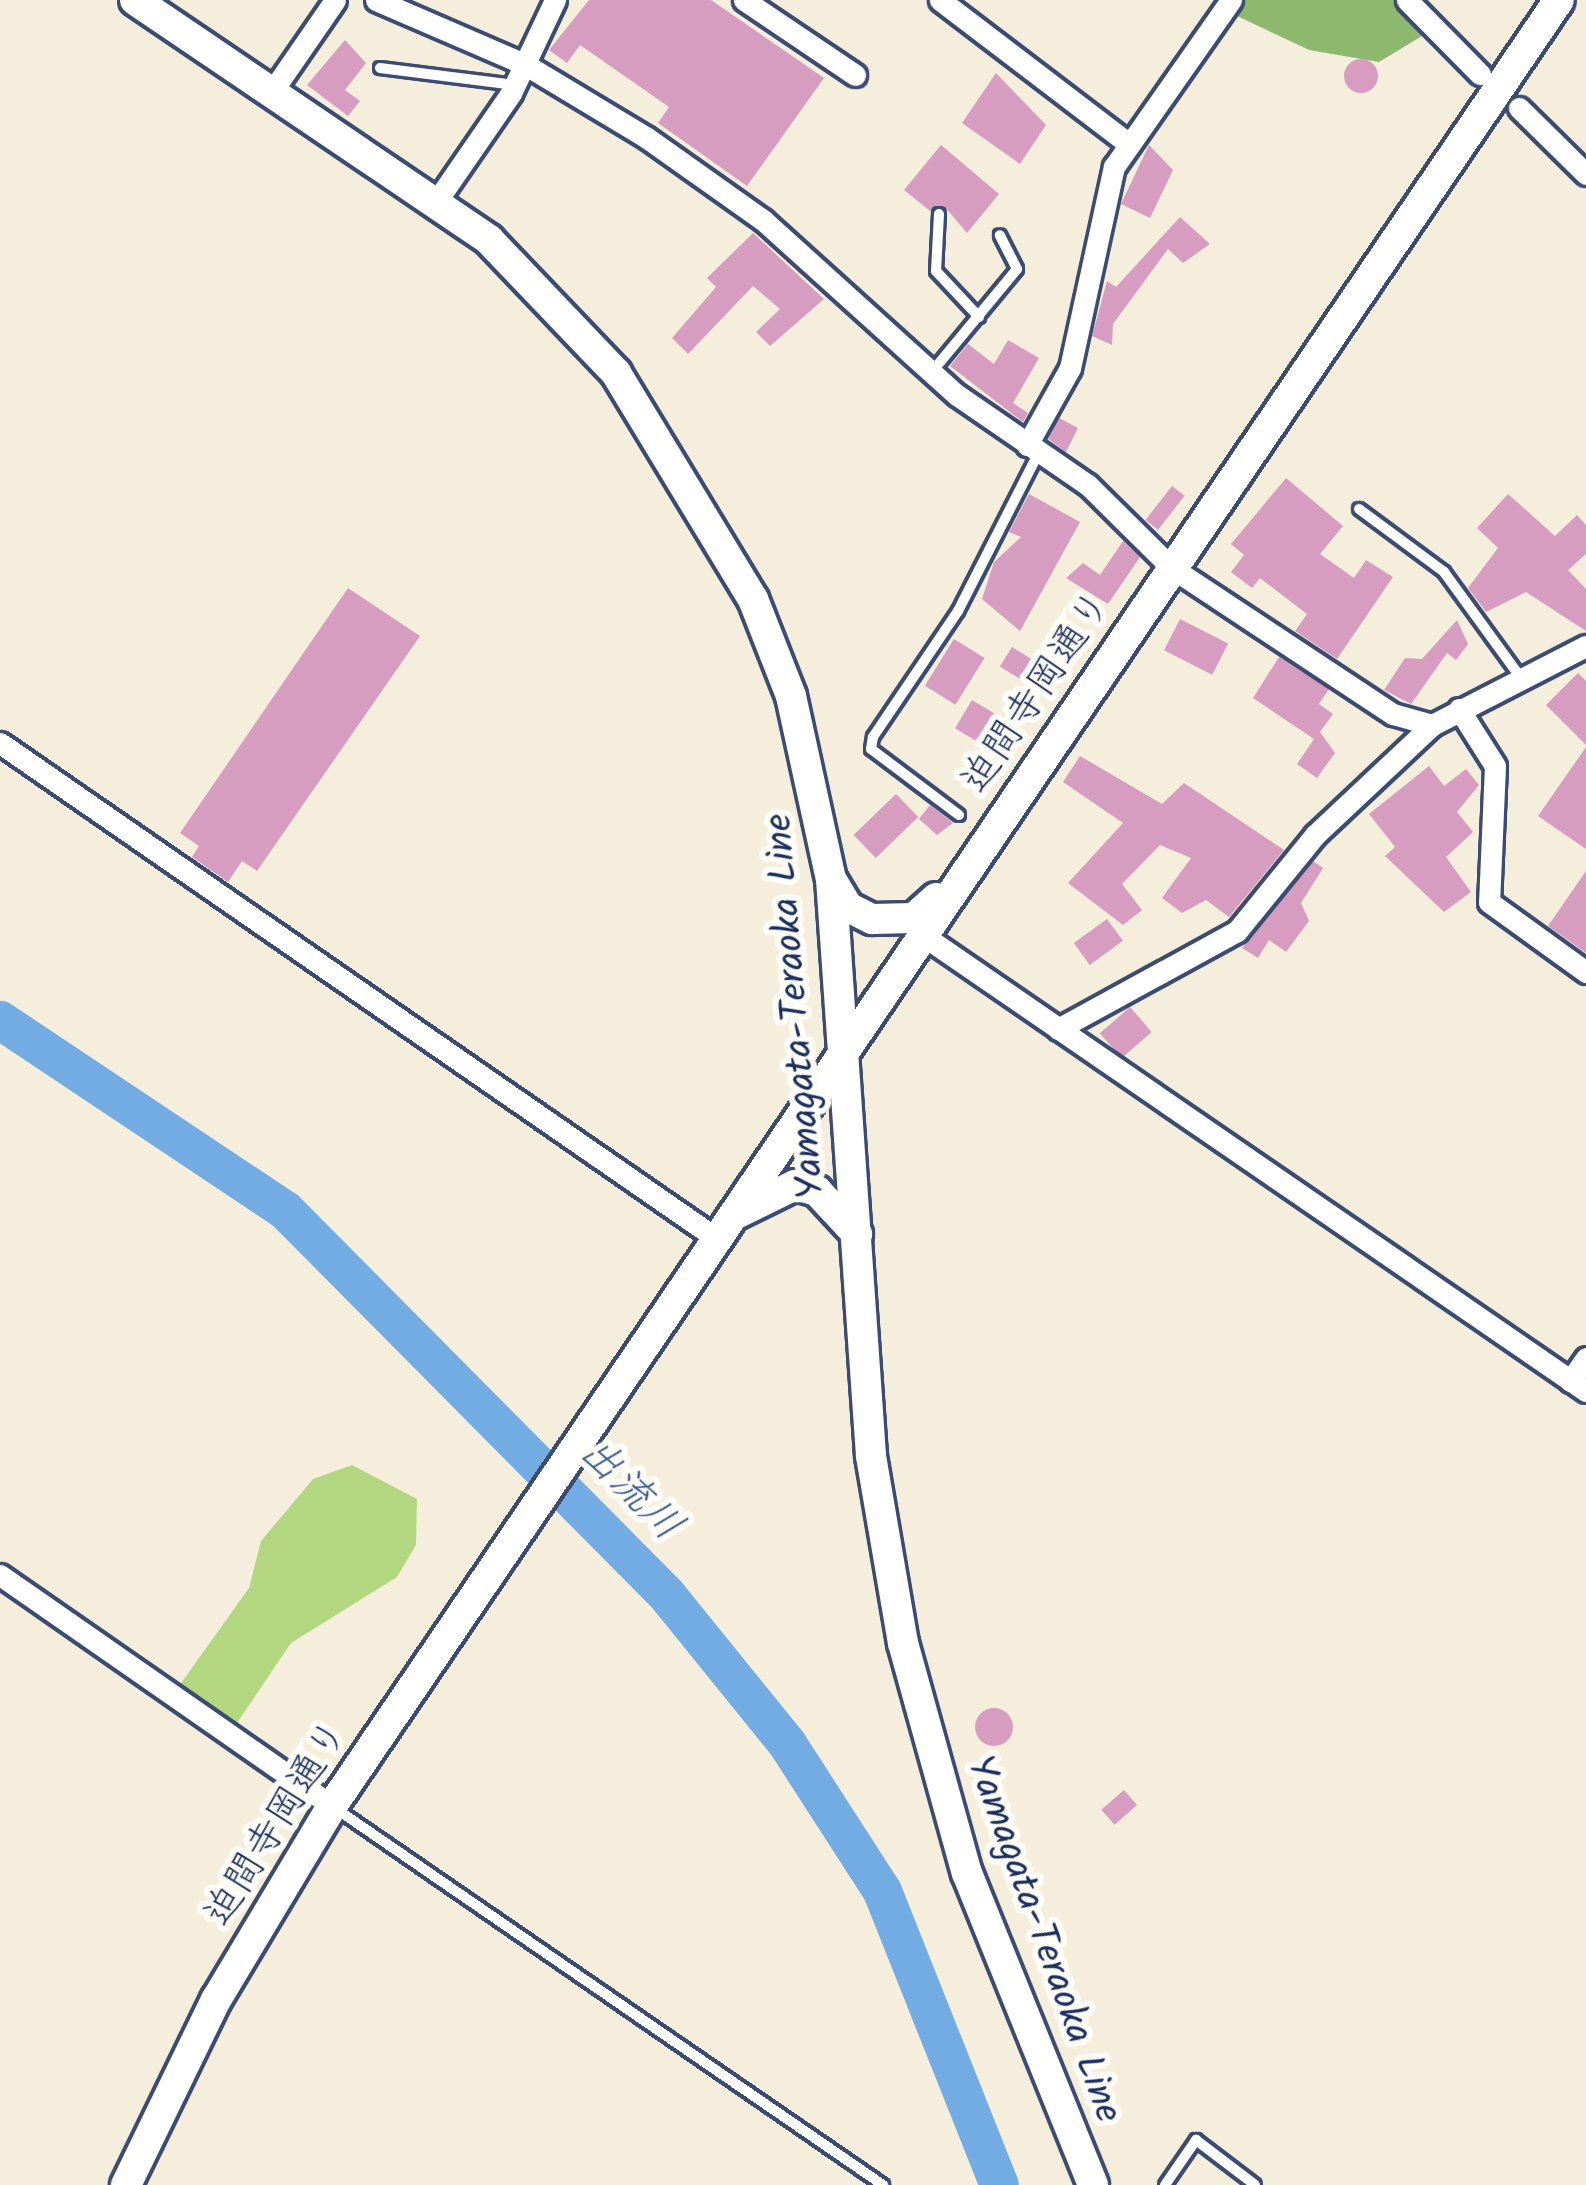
<!DOCTYPE html>
<meta charset="utf-8">
<style>
body{margin:0}
#map{position:relative;width:1586px;height:2185px;overflow:hidden;background:#f6eedc;font-family:Kalam,"Klee One",sans-serif}
div>[style]{position:absolute}
.green>*{inset:0;background:#b3d780}
.forest>*{inset:0;background:#8eb86e}
.river>*{height:39px;margin:-19.5px;padding:0 19.5px;transform-origin:19.5px;border-radius:19.5px;background:#73ace3}
.building>*{inset:0;background:#d79dc0;transform-origin:0 0}
.round{border-radius:50%}
.roads{filter:drop-shadow(3px 0 #3c4c71) drop-shadow(-3px 0 #3c4c71) drop-shadow(0 3px #3c4c71) drop-shadow(0 -3px #3c4c71)}
.lane>*{height:10px;margin:-5px;padding:0 5px;transform-origin:5px;border-radius:5px;background:#fff}
.street>*{height:21px;margin:-10.5px;padding:0 10.5px;transform-origin:10.5px;border-radius:10.5px;background:#fff}
.secondary>*{height:30px;margin:-15px;padding:0 15px;transform-origin:15px;border-radius:15px;background:#fff}
span{translate:-50% -50%;white-space:nowrap;text-align:center;line-height:1.15;-webkit-text-stroke:12px #fdfcf7;paint-order:stroke}
.street-label{font-size:39px;color:#1b2f5e}
.water-label{font-size:42px;color:#3a5b8d;font-style:italic}
</style>
<div id="map">
<div class="green">
<div style="clip-path:polygon(352px 1465px,417px 1499px,416px 1545px,397px 1577px,291px 1643px,235px 1726px,179px 1686px,249px 1588px,261px 1541px,313px 1479px)"></div>
</div>
<div class="forest">
<div style="clip-path:polygon(1240px 0,1397px 0,1422px 18px,1422px 36px,1379px 62px,1309px 50px,1235px 15px)"></div>
</div>
<div class="river">
<div style="left:0;top:1020px;width:343px;rotate:33.7deg"></div>
<div style="left:285px;top:1210px;width:541px;rotate:45.22deg"></div>
<div style="left:666px;top:1594px;width:191px;rotate:51deg"></div>
<div style="left:786px;top:1742px;width:177px;rotate:57.2deg"></div>
<div style="left:882px;top:1891px;width:316px;rotate:68.3deg"></div>
</div>
<div class="building">
<div style="clip-path:polygon(589px 0,711px 0,824px 78px,747px 186px,658px 123px,669px 107px,580px 45px,567px 63px,549px 50px)"></div>
<div style="clip-path:polygon(345px 40px,366px 63px,345px 90px,360px 101px,348px 116px,307px 85px)"></div>
<div class="round" style="left:1344px;top:59px;width:34px;height:34px"></div>
<div style="clip-path:polygon(996px 73px,1046px 125px,1020px 164px,962px 123px)"></div>
<div style="clip-path:polygon(941px 145px,999px 194px,967px 233px,945px 207px,930px 211px,904px 190px)"></div>
<div style="clip-path:polygon(1149px 145px,1173px 170px,1150px 218px,1121px 204px)"></div>
<div style="clip-path:polygon(1180px 217px,1210px 244px,1183px 263px,1168px 249px,1113px 324px,1112px 345px,1092px 336px,1107px 281px,1116px 287px)"></div>
<div style="clip-path:polygon(753px 233px,824px 299px,770px 346px,756px 332px,780px 309px,753px 286px,688px 354px,672px 338px,716px 287px,707px 278px)"></div>
<div style="clip-path:polygon(1008px 340px,1039px 358px,1013px 403px,1028px 413px,1023px 422px,950px 366px,968px 344px,994px 364px)"></div>
<div style="clip-path:polygon(1059px 418px,1078px 428px,1066px 452px,1048px 439px)"></div>
<div style="clip-path:polygon(1286px 478px,1343px 526px,1320px 554px,1354px 578px,1366px 560px,1393px 577px,1337px 659px,1295px 631px,1307px 614px,1260px 578px,1252px 588px,1231px 572px,1244px 555px,1231px 544px)"></div>
<div style="left:1172px;top:486px;width:16px;height:43px;rotate:38deg"></div>
<div style="clip-path:polygon(1029px 494px,1080px 522px,1020px 631px,982px 599px,994px 562px,1021px 537px,1009px 532px)"></div>
<div style="clip-path:polygon(1508px 494px,1555px 536px,1577px 515px,1586px 525px,1586px 554px,1568px 570px,1586px 589px,1586px 631px,1526px 592px,1486px 612px,1468px 588px,1498px 548px,1477px 528px)"></div>
<div style="clip-path:polygon(1123px 541px,1140px 557px,1108px 604px,1066px 578px,1083px 563px,1100px 575px)"></div>
<div style="clip-path:polygon(348px 588px,420px 636px,257px 871px,242px 861px,228px 882px,192px 857px,199px 846px,180px 833px)"></div>
<div style="left:1180px;top:619px;width:54px;height:35px;rotate:27deg"></div>
<div style="clip-path:polygon(1457px 620px,1468px 644px,1456px 660px,1447px 653px,1411px 704px,1384px 690px,1405px 658px,1422px 659px)"></div>
<div style="left:1062px;top:629px;width:28px;height:37px;rotate:32deg"></div>
<div style="left:954px;top:639px;width:36px;height:55px;rotate:32deg"></div>
<div style="left:1012px;top:647px;width:36px;height:23px;rotate:32deg"></div>
<div style="clip-path:polygon(1279px 657px,1329px 689px,1319px 704px,1333px 714px,1320px 732px,1335px 753px,1317px 778px,1297px 764px,1314px 739px,1253px 698px)"></div>
<div style="clip-path:polygon(1578px 673px,1586px 681px,1586px 745px,1546px 705px)"></div>
<div style="left:972px;top:700px;width:33px;height:33px;rotate:31deg"></div>
<div style="clip-path:polygon(1586px 747px,1586px 849px,1538px 816px)"></div>
<div style="clip-path:polygon(1080px 756px,1162px 804px,1184px 783px,1284px 850px,1229px 917px,1206px 900px,1182px 913px,1162px 898px,1191px 858px,1160px 845px,1122px 884px,1142px 910px,1123px 925px,1068px 883px,1123px 823px,1063px 782px)"></div>
<div style="clip-path:polygon(1429px 766px,1444px 786px,1466px 769px,1479px 785px,1457px 812px,1473px 832px,1446px 857px,1471px 892px,1444px 912px,1385px 856px,1395px 847px,1369px 814px)"></div>
<div style="left:896px;top:794px;width:32px;height:59px;rotate:46deg"></div>
<div style="clip-path:polygon(930px 805px,953px 823px,937px 835px,919px 819px)"></div>
<div style="clip-path:polygon(1313px 861px,1323px 868px,1301px 903px,1309px 921px,1286px 952px,1269px 940px,1258px 958px,1242px 948px)"></div>
<div style="clip-path:polygon(1586px 871px,1586px 953px,1548px 926px)"></div>
<div style="left:1107px;top:919px;width:27px;height:41px;rotate:54deg"></div>
<div style="left:1130px;top:1007px;width:33px;height:40px;rotate:49deg"></div>
<div class="round" style="left:975px;top:1708px;width:38px;height:38px"></div>
<div style="left:1124px;top:1790px;width:20px;height:30px;rotate:49deg"></div>
</div>
<div class="roads">
<div class="lane">
<div style="left:380px;top:68px;width:136px;rotate:7.2deg"></div>
<div style="left:939px;top:214px;width:57px;rotate:93deg"></div>
<div style="left:936px;top:271px;width:63px;rotate:46.9deg"></div>
<div style="left:931px;top:373px;width:135px;rotate:-50.4deg"></div>
<div style="left:1017px;top:269px;width:38px;rotate:-117deg"></div>
<div style="left:1359px;top:509px;width:106px;rotate:36.5deg"></div>
<div style="left:1444px;top:572px;width:131px;rotate:54deg"></div>
<div style="left:959px;top:815px;width:110px;rotate:-143.1deg"></div>
<div style="left:871px;top:749px;width:12px;rotate:-81deg"></div>
<div style="left:873px;top:737px;width:152px;rotate:-56deg"></div>
<div style="left:958px;top:611px;width:178px;rotate:-63deg"></div>
<div style="left:332px;top:1806px;width:669px;rotate:34.52deg"></div>
<div style="left:1165px;top:2185px;width:55px;rotate:-55.4deg"></div>
<div style="left:1196px;top:2140px;width:74px;rotate:37.3deg"></div>
</div>
<div class="street">
<div style="left:376px;top:0;width:163px;rotate:23.4deg"></div>
<div style="left:526px;top:65px;width:141px;rotate:31.1deg"></div>
<div style="left:647px;top:138px;width:142px;rotate:35.3deg"></div>
<div style="left:763px;top:220px;width:261px;rotate:42.1deg"></div>
<div style="left:957px;top:395px;width:159px;rotate:34.5deg"></div>
<div style="left:1088px;top:485px;width:118px;rotate:44.7deg"></div>
<div style="left:1172px;top:568px;width:265px;rotate:33.5deg"></div>
<div style="left:1393px;top:714px;width:41px;rotate:15.8deg"></div>
<div style="left:744px;top:0;width:134px;rotate:34deg"></div>
<div style="left:940px;top:0;width:238px;rotate:37.3deg"></div>
<div style="left:1407px;top:0;width:104px;rotate:45.4deg"></div>
<div style="left:273px;top:90px;width:109px;rotate:-55.4deg"></div>
<div style="left:1519px;top:108px;width:94px;rotate:44.6deg"></div>
<div style="left:438px;top:199px;width:129px;rotate:-55.4deg"></div>
<div style="left:511px;top:93px;width:103px;rotate:-64.7deg"></div>
<div style="left:1027px;top:445px;width:88px;rotate:-60.8deg"></div>
<div style="left:1070px;top:368px;width:206px;rotate:-77.7deg"></div>
<div style="left:1114px;top:167px;width:204px;rotate:-55deg"></div>
<div style="left:1459px;top:709px;width:67px;rotate:57.7deg"></div>
<div style="left:1495px;top:766px;width:136px;rotate:92.5deg"></div>
<div style="left:1489px;top:902px;width:120px;rotate:35.8deg"></div>
<div style="left:0;top:743px;width:870px;rotate:34.66deg"></div>
<div style="left:921px;top:934px;width:807px;rotate:34.5deg"></div>
<div style="left:1058px;top:1029px;width:204px;rotate:-28.7deg"></div>
<div style="left:1237px;top:931px;width:124px;rotate:-50.9deg"></div>
<div style="left:1315px;top:835px;width:161px;rotate:-43.2deg"></div>
<div style="left:1432px;top:725px;width:173px;rotate:-27.2deg"></div>
<div style="left:1570px;top:1381px;width:28px;rotate:-55deg"></div>
<div style="left:0;top:1575px;width:404px;rotate:34.8deg"></div>
</div>
<div class="secondary">
<div style="left:135px;top:0;width:428px;rotate:34.1deg"></div>
<div style="left:489px;top:240px;width:184px;rotate:46.3deg"></div>
<div style="left:616px;top:373px;width:264px;rotate:58.8deg"></div>
<div style="left:753px;top:599px;width:104px;rotate:68.6deg"></div>
<div style="left:791px;top:696px;width:187px;rotate:77.7deg"></div>
<div style="left:831px;top:879px;width:578px;rotate:86.03deg"></div>
<div style="left:871px;top:1456px;width:190px;rotate:80.3deg"></div>
<div style="left:903px;top:1643px;width:239px;rotate:74.5deg"></div>
<div style="left:967px;top:1873px;width:336px;rotate:68deg"></div>
<div style="left:831px;top:879px;width:33px;rotate:59deg"></div>
<div style="left:848px;top:907px;width:27px;rotate:27deg"></div>
<div style="left:872px;top:919px;width:42px;rotate:-1.4deg"></div>
<div style="left:914px;top:918px;width:30px;rotate:-42deg"></div>
<div style="left:734px;top:1215px;width:68px;rotate:-26.2deg"></div>
<div style="left:795px;top:1185px;width:23px;rotate:15deg"></div>
<div style="left:817px;top:1191px;width:59px;rotate:47.1deg"></div>
<div style="left:126px;top:2185px;width:206px;rotate:-64.1deg"></div>
<div style="left:216px;top:2000px;width:226px;rotate:-59.1deg"></div>
<div style="left:332px;top:1806px;width:2183px;rotate:-55.81deg"></div>
</div>
</div>
<div class="street-label">
<span style="left:1038px;top:693px;rotate:-56deg">迫間寺岡通り</span>
<span style="left:797px;top:1006px;rotate:-95deg">Yamagata-Teraoka Line</span>
<span style="left:278px;top:1824px;rotate:-58deg">迫間寺岡通り</span>
<span style="left:1042px;top:1940px;rotate:70deg">Yamagata-Teraoka Line</span>
</div>
<div class="water-label">
<span style="left:630px;top:1490px;rotate:45deg">出流川</span>
</div>
</div>
